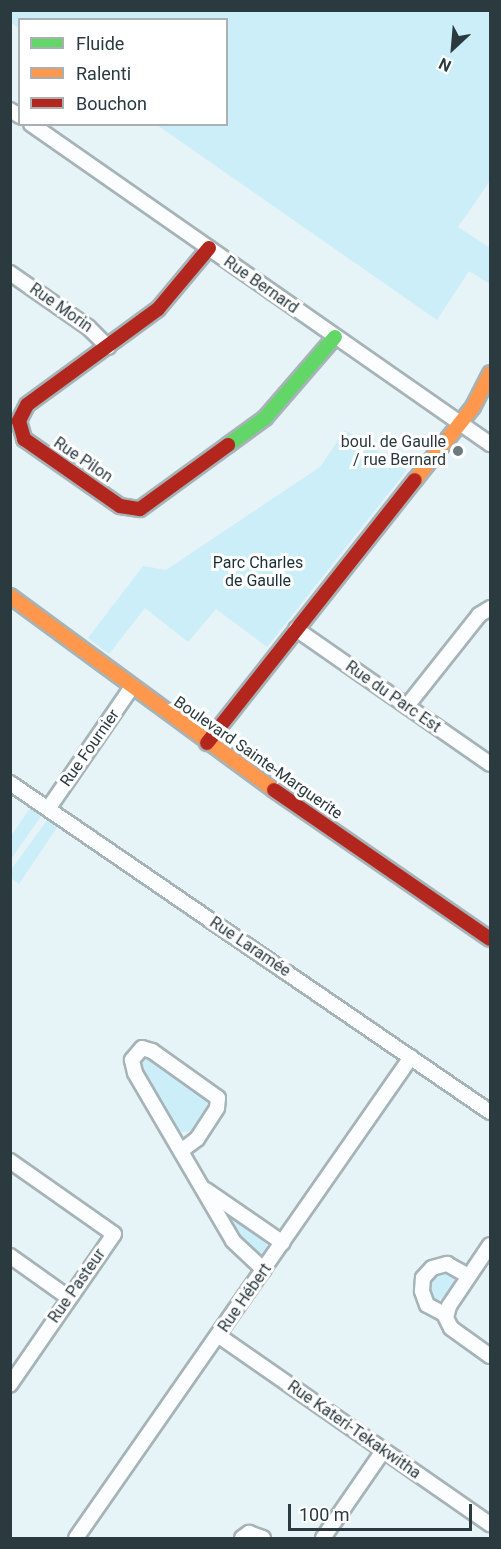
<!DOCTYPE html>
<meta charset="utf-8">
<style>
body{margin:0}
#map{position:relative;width:501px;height:1549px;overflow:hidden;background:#e6f3f7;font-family:Roboto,sans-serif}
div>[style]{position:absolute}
.green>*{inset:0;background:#cceef9}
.roads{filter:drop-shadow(2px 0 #a6b3b7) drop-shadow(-2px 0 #a6b3b7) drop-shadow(0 2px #a6b3b7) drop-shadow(0 -2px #a6b3b7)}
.street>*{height:14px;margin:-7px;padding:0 7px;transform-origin:7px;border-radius:7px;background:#fbfdfe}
.fast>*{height:14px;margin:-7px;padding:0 7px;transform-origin:7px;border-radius:7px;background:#63d668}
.slow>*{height:14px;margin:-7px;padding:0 7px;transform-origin:7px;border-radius:7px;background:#ff974d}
.jam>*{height:14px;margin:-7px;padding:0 7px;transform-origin:7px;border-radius:7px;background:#b3261e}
.dots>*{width:16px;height:16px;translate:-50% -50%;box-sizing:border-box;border:3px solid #fff;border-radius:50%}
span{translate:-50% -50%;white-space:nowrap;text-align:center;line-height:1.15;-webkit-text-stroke:6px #fff;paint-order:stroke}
.street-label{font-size:16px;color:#2a3a3f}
.poi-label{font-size:16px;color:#2a3a3f}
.right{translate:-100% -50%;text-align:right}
.park-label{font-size:16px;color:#192f35}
.frame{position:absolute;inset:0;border:12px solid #2a3a3f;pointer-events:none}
.legend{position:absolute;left:18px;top:18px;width:210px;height:108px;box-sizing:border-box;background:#fff;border:2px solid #aab0b2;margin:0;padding:8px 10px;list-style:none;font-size:18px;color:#2a3a3f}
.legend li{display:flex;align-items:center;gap:12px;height:30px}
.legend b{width:30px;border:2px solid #aab0b2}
.north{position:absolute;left:423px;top:18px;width:60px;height:60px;-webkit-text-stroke:4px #fff;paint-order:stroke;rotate:206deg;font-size:16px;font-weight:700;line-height:24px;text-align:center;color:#2a3a3f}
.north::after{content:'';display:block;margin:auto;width:21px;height:27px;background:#2a3a3f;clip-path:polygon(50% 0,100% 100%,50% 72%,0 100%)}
.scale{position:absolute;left:288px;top:1504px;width:184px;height:27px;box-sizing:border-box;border:3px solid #2a3a3f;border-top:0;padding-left:8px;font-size:18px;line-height:21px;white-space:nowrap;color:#2a3a3f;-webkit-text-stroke:4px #fff;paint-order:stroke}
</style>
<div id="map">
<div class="green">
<div style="clip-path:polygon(11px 10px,490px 11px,490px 181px,458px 227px,490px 248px,490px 284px,469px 271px,437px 320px,157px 125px,226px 124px,226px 20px,20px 20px,19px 29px,11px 22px)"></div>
<div style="clip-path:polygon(345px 430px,407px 470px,267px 647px,216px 609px,188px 642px,145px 608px,109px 654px,88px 638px,143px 566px,166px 570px,320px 467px)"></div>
<div style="clip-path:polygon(31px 807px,42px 815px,11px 859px,11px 836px)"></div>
<div style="clip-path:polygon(48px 819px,58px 826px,19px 884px,11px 878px,11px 870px)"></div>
<div style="clip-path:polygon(149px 1057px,212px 1101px,193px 1131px,182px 1132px,174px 1126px,140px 1067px,144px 1058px)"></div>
<div style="clip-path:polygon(226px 1213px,265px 1239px,268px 1251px,257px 1255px,241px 1241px)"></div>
<div style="clip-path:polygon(444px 1270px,454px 1275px,454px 1283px,443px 1298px,435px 1301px,427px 1284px,433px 1274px)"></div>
</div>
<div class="roads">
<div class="street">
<div style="left:10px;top:110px;width:12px;rotate:31deg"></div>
<div style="left:31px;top:124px;width:560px;rotate:34.88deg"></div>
<div style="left:10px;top:273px;width:96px;rotate:34.8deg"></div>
<div style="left:89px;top:328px;width:27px;rotate:45deg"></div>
<div style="left:296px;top:629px;width:236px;rotate:34.8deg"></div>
<div style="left:407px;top:706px;width:116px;rotate:-51.6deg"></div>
<div style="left:479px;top:615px;width:13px;rotate:-32deg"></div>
<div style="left:10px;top:783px;width:582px;rotate:34.43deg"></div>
<div style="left:48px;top:809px;width:148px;rotate:-55.5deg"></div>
<div style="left:181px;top:1151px;width:20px;rotate:-37deg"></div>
<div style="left:197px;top:1139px;width:37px;rotate:-57deg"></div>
<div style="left:217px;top:1108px;width:10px;rotate:-84deg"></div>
<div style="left:218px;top:1098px;width:81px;rotate:-144.5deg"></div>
<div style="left:152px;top:1051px;width:10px;rotate:-163deg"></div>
<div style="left:142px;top:1048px;width:16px;rotate:130deg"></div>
<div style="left:132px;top:1060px;width:13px;rotate:77deg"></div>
<div style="left:135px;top:1073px;width:194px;rotate:59.7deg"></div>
<div style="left:233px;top:1241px;width:42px;rotate:43.1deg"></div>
<div style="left:10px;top:1161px;width:127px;rotate:35.1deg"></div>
<div style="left:114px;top:1234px;width:183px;rotate:124.6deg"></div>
<div style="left:206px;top:1190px;width:93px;rotate:34.5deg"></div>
<div style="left:490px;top:1245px;width:73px;rotate:123.9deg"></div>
<div style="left:449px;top:1306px;width:12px;rotate:104deg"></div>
<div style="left:446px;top:1318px;width:11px;rotate:63deg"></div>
<div style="left:451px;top:1328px;width:48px;rotate:35.7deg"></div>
<div style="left:10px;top:1256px;width:72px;rotate:35.4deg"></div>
<div style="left:446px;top:1315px;width:21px;rotate:-152deg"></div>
<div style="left:427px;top:1305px;width:15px;rotate:-110deg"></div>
<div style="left:422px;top:1291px;width:13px;rotate:-86deg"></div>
<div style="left:423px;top:1278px;width:13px;rotate:-48deg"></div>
<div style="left:432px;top:1268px;width:16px;rotate:-15deg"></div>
<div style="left:447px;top:1264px;width:25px;rotate:29deg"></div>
<div style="left:219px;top:1336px;width:330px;rotate:34.8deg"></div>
<div style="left:76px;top:1538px;width:586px;rotate:-55.14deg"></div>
<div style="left:242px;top:1538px;width:9px;rotate:-36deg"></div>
<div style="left:249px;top:1533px;width:15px;rotate:20deg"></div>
<div style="left:323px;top:1538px;width:106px;rotate:-55.4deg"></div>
</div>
<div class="fast">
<div style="left:228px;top:445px;width:46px;rotate:-36.1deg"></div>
<div style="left:265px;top:418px;width:107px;rotate:-49.2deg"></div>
</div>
<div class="slow">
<div style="left:415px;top:480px;width:93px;rotate:-51.5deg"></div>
<div style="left:473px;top:407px;width:38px;rotate:-63deg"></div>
<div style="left:10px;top:596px;width:328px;rotate:36.3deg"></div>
</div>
<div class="jam">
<div style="left:209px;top:248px;width:80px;rotate:129.9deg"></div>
<div style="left:158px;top:309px;width:162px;rotate:143.8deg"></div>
<div style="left:27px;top:405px;width:18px;rotate:117deg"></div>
<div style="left:19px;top:421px;width:19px;rotate:74deg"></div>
<div style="left:24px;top:439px;width:117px;rotate:34.9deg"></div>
<div style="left:120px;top:506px;width:20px;rotate:9deg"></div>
<div style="left:140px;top:509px;width:109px;rotate:-36deg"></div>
<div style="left:207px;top:743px;width:335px;rotate:-51.7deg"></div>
<div style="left:274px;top:790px;width:262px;rotate:34.6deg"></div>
</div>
</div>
<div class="dots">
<div style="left:458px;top:451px;background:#6c7b7f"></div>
</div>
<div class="street-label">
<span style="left:261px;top:285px;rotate:35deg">Rue Bernard</span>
<span style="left:61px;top:308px;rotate:35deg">Rue Morin</span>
<span style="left:83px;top:460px;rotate:34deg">Rue Pilon</span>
<span style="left:393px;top:697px;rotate:35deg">Rue du Parc Est</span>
<span style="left:90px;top:748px;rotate:-55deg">Rue Fournier</span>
<span style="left:258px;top:758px;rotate:35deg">Boulevard Sainte-Marguerite</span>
<span style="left:250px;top:947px;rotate:34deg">Rue Laramée</span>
<span style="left:77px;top:1286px;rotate:-55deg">Rue Pasteur</span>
<span style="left:245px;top:1298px;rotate:-55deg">Rue Hébert</span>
<span style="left:354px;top:1430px;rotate:35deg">Rue Kateri-Tekakwitha</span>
</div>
<div class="poi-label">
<span class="right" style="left:446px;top:451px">boul. de Gaulle<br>/ rue Bernard</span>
</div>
<div class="park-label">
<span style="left:258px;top:572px">Parc Charles<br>de Gaulle</span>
</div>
<div class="frame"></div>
<ul class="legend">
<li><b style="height:8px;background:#63d668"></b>Fluide</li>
<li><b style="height:8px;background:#ff974d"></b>Ralenti</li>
<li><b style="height:8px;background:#b3261e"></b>Bouchon</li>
</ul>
<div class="north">N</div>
<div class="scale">100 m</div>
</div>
